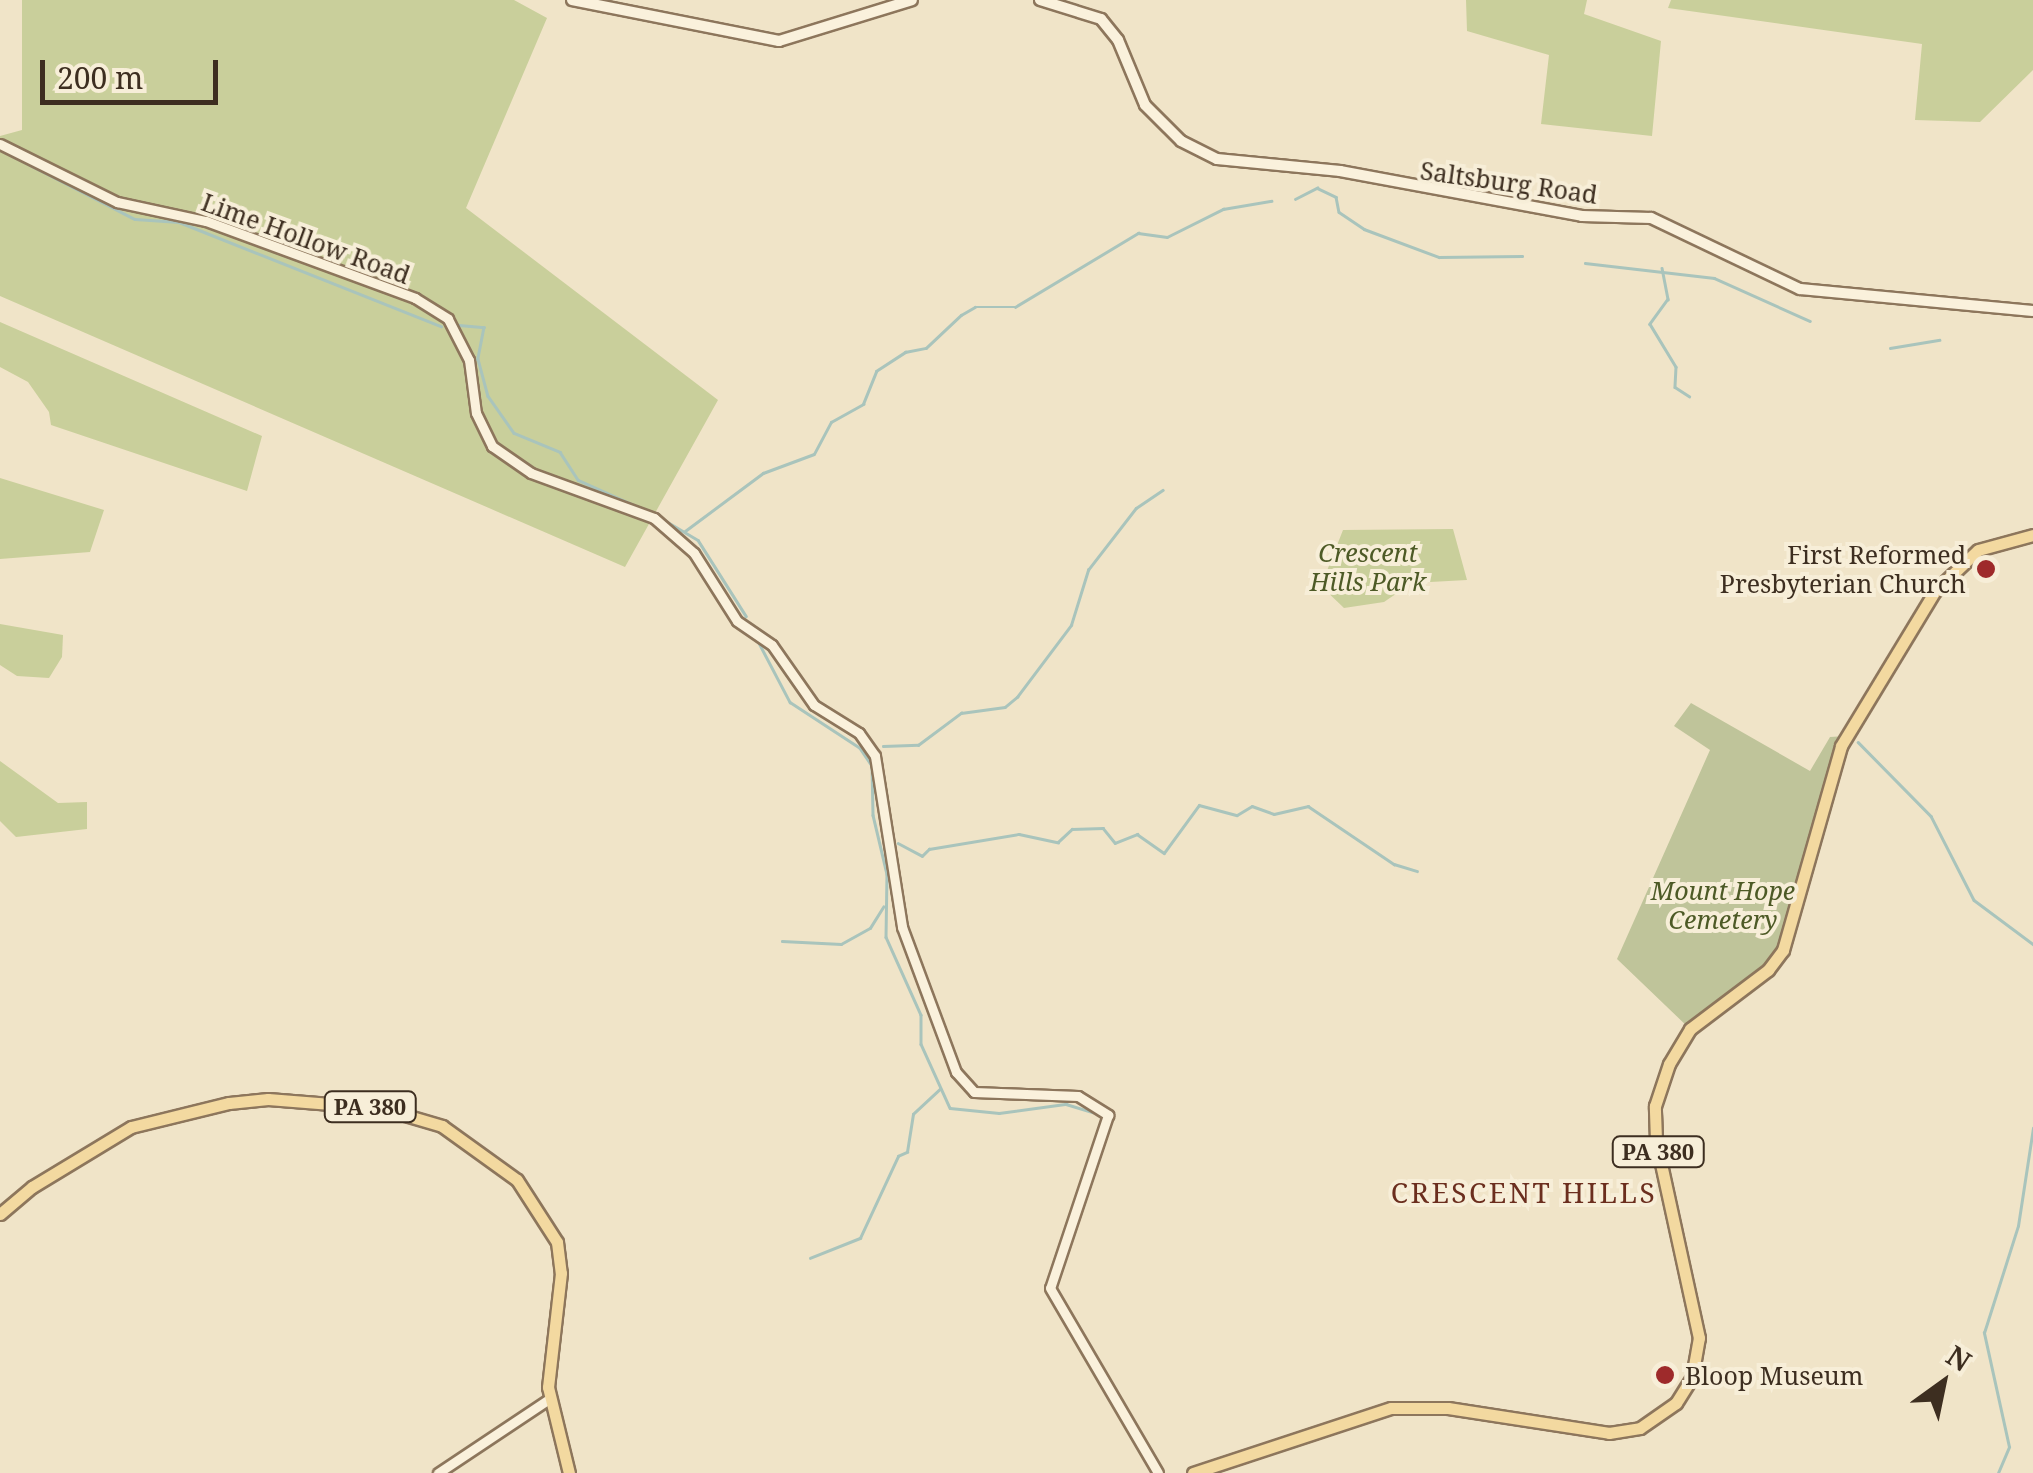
<!DOCTYPE html>
<style>
body{margin:0}
#map{position:relative;width:2033px;height:1473px;overflow:hidden;background:#f0e4c8;font-family:"Noto Serif",serif}
div>[style]{position:absolute}
.green>*{inset:0;background:#c9cf9b}
.cemetery>*{inset:0;background:#bfc49a}
.stream>*{height:2.5px;margin:-1.25px;padding:0 1.25px;transform-origin:1.25px;border-radius:1.25px;background:#a9c4bc}
.roads{filter:drop-shadow(2px 0 #8d765c) drop-shadow(-2px 0 #8d765c) drop-shadow(0 2px #8d765c) drop-shadow(0 -2px #8d765c)}
.tertiary>*{height:9px;margin:-4.5px;padding:0 4.5px;transform-origin:4.5px;border-radius:4.5px;background:#faf1dc}
.secondary>*{height:10px;margin:-5px;padding:0 5px;transform-origin:5px;border-radius:5px;background:#faf1dc}
.primary>*{height:11px;margin:-5.5px;padding:0 5.5px;transform-origin:5.5px;border-radius:5.5px;background:#f3d9a0}
.dots>*{width:28px;height:28px;translate:-50% -50%;box-sizing:border-box;border:5px solid #f7eed8;border-radius:50%}
span{translate:-50% -50%;white-space:nowrap;text-align:center;line-height:1.15;-webkit-text-stroke:8px #f7eed8;paint-order:stroke}
.shield-label span{padding:2px 8px;background:#f7eed8;border:2px solid;border-radius:8px;-webkit-text-stroke-width:0}
.shield-label{font-size:22px;color:#3d2e20;font-weight:700}
.street-label{font-size:25px;color:#3d2e20}
.park-label{font-size:25px;color:#4d5a26;font-style:italic}
.poi-label{font-size:25px;color:#3d2e20}
.right{translate:-100% -50%;text-align:right}
.left{translate:0 -50%;text-align:left}
.neighbourhood-label{font-size:28px;color:#6b2e1e;letter-spacing:2.5px}
.north{position:absolute;left:1893px;top:1333px;width:100px;height:100px;-webkit-text-stroke:8px #f7eed8;paint-order:stroke;rotate:33deg;font-size:28px;font-weight:700;line-height:40px;text-align:center;color:#3d2e20}
.north::after{content:'';display:block;margin:auto;width:35px;height:45px;background:#3d2e20;clip-path:polygon(50% 0,100% 100%,50% 72%,0 100%)}
.scale{position:absolute;left:40px;top:60px;width:178px;height:45px;box-sizing:border-box;border:5px solid #3d2e20;border-top:0;padding-left:12px;font-size:30px;line-height:35px;white-space:nowrap;color:#3d2e20;-webkit-text-stroke:8px #f7eed8;paint-order:stroke}
</style>
<div id="map">
<div class="green">
<div style="clip-path:polygon(22px 0,514px 0,547px 18px,466px 208px,718px 400px,625px 567px,0 296px,0 136px,22px 130px)"></div>
<div style="clip-path:polygon(1466px 0,1587px 0,1584px 14px,1661px 41px,1652px 136px,1541px 124px,1549px 55px,1467px 31px)"></div>
<div style="clip-path:polygon(1671px 0,2033px 0,2033px 70px,1980px 122px,1915px 120px,1922px 44px,1668px 8px)"></div>
<div style="clip-path:polygon(0 322px,262px 436px,247px 491px,51px 425px,49px 412px,28px 382px,0 367px)"></div>
<div style="clip-path:polygon(0 478px,104px 510px,90px 552px,0 559px)"></div>
<div style="clip-path:polygon(1453px 529px,1467px 580px,1412px 583px,1384px 602px,1344px 608px,1321px 586px,1343px 530px)"></div>
<div style="clip-path:polygon(0 624px,63px 635px,62px 657px,49px 678px,17px 676px,0 665px)"></div>
<div style="clip-path:polygon(0 761px,58px 803px,87px 802px,87px 829px,16px 837px,0 821px)"></div>
</div>
<div class="cemetery">
<div style="clip-path:polygon(1691px 703px,1810px 771px,1830px 737px,1846px 736px,1783px 950px,1690px 1029px,1617px 959px,1710px 750px,1674px 726px)"></div>
</div>
<div class="stream">
<div style="left:3px;top:151px;width:148px;rotate:27.3deg"></div>
<div style="left:135px;top:219px;width:44px;rotate:3.9deg"></div>
<div style="left:179px;top:222px;width:282px;rotate:21.7deg"></div>
<div style="left:1295px;top:199px;width:25px;rotate:-27deg"></div>
<div style="left:1317px;top:188px;width:21px;rotate:25deg"></div>
<div style="left:1336px;top:197px;width:15px;rotate:79deg"></div>
<div style="left:1339px;top:212px;width:30px;rotate:34deg"></div>
<div style="left:1364px;top:229px;width:80px;rotate:20.5deg"></div>
<div style="left:1439px;top:257px;width:83px;rotate:-0.7deg"></div>
<div style="left:1585px;top:263px;width:130px;rotate:6.6deg"></div>
<div style="left:1714px;top:278px;width:105px;rotate:24.1deg"></div>
<div style="left:1662px;top:268px;width:32px;rotate:79deg"></div>
<div style="left:1668px;top:299px;width:31px;rotate:126deg"></div>
<div style="left:1650px;top:324px;width:50px;rotate:58.8deg"></div>
<div style="left:1676px;top:367px;width:20px;rotate:93deg"></div>
<div style="left:1675px;top:387px;width:17px;rotate:33deg"></div>
<div style="left:459px;top:325px;width:25px;rotate:5deg"></div>
<div style="left:484px;top:327px;width:33px;rotate:101deg"></div>
<div style="left:478px;top:359px;width:38px;rotate:75deg"></div>
<div style="left:488px;top:396px;width:45px;rotate:54.9deg"></div>
<div style="left:514px;top:433px;width:50px;rotate:22.4deg"></div>
<div style="left:560px;top:452px;width:33px;rotate:57deg"></div>
<div style="left:578px;top:480px;width:83px;rotate:24.1deg"></div>
<div style="left:1890px;top:348px;width:50px;rotate:-9.3deg"></div>
<div style="left:661px;top:518px;width:43px;rotate:30.7deg"></div>
<div style="left:698px;top:540px;width:90px;rotate:57.7deg"></div>
<div style="left:685px;top:531px;width:97px;rotate:-36.6deg"></div>
<div style="left:763px;top:473px;width:54px;rotate:-20.4deg"></div>
<div style="left:814px;top:454px;width:36px;rotate:-62deg"></div>
<div style="left:831px;top:422px;width:37px;rotate:-29deg"></div>
<div style="left:863px;top:404px;width:35px;rotate:-68deg"></div>
<div style="left:876px;top:371px;width:35px;rotate:-33deg"></div>
<div style="left:905px;top:352px;width:21px;rotate:-11deg"></div>
<div style="left:926px;top:348px;width:48px;rotate:-43.3deg"></div>
<div style="left:961px;top:315px;width:16px;rotate:-30deg"></div>
<div style="left:975px;top:307px;width:40px"></div>
<div style="left:1015px;top:307px;width:144px;rotate:-31deg"></div>
<div style="left:1138px;top:233px;width:29px;rotate:8deg"></div>
<div style="left:1167px;top:237px;width:63px;rotate:-26.6deg"></div>
<div style="left:1223px;top:209px;width:49px;rotate:-9.5deg"></div>
<div style="left:759px;top:643px;width:67px;rotate:62.3deg"></div>
<div style="left:790px;top:702px;width:84px;rotate:33.3deg"></div>
<div style="left:860px;top:748px;width:22px;rotate:56deg"></div>
<div style="left:872px;top:766px;width:49px;rotate:88.8deg"></div>
<div style="left:873px;top:815px;width:61px;rotate:76.7deg"></div>
<div style="left:887px;top:874px;width:63px;rotate:90.9deg"></div>
<div style="left:886px;top:937px;width:85px;rotate:65.8deg"></div>
<div style="left:921px;top:1015px;width:29px;rotate:90deg"></div>
<div style="left:921px;top:1044px;width:70px;rotate:65.6deg"></div>
<div style="left:950px;top:1108px;width:49px;rotate:5.8deg"></div>
<div style="left:999px;top:1113px;width:68px;rotate:-7.7deg"></div>
<div style="left:1066px;top:1104px;width:28px;rotate:17deg"></div>
<div style="left:1858px;top:742px;width:104px;rotate:45.4deg"></div>
<div style="left:1931px;top:816px;width:94px;rotate:62.9deg"></div>
<div style="left:1974px;top:900px;width:74px;rotate:36.7deg"></div>
<div style="left:883px;top:746px;width:35px;rotate:-2deg"></div>
<div style="left:918px;top:745px;width:54px;rotate:-36.7deg"></div>
<div style="left:961px;top:713px;width:44px;rotate:-7.8deg"></div>
<div style="left:1005px;top:707px;width:16px;rotate:-40deg"></div>
<div style="left:1017px;top:697px;width:90px;rotate:-53.1deg"></div>
<div style="left:1071px;top:625px;width:58px;rotate:-72.8deg"></div>
<div style="left:1088px;top:570px;width:78px;rotate:-52.3deg"></div>
<div style="left:1136px;top:508px;width:32px;rotate:-34deg"></div>
<div style="left:898px;top:843px;width:27px;rotate:28deg"></div>
<div style="left:922px;top:856px;width:10px;rotate:-45deg"></div>
<div style="left:929px;top:849px;width:91px;rotate:-9.5deg"></div>
<div style="left:1019px;top:834px;width:40px;rotate:12deg"></div>
<div style="left:1058px;top:842px;width:19px;rotate:-43deg"></div>
<div style="left:1072px;top:829px;width:31px;rotate:-2deg"></div>
<div style="left:1103px;top:828px;width:19px;rotate:51deg"></div>
<div style="left:1115px;top:843px;width:24px;rotate:-22deg"></div>
<div style="left:1137px;top:834px;width:33px;rotate:35deg"></div>
<div style="left:1164px;top:853px;width:59px;rotate:-53.9deg"></div>
<div style="left:1199px;top:805px;width:39px;rotate:15deg"></div>
<div style="left:1237px;top:815px;width:17px;rotate:-31deg"></div>
<div style="left:1252px;top:806px;width:23px;rotate:20deg"></div>
<div style="left:1274px;top:814px;width:35px;rotate:-13deg"></div>
<div style="left:1308px;top:806px;width:104px;rotate:34deg"></div>
<div style="left:1394px;top:864px;width:24px;rotate:17deg"></div>
<div style="left:782px;top:941px;width:59px;rotate:2.9deg"></div>
<div style="left:841px;top:944px;width:33px;rotate:-29deg"></div>
<div style="left:870px;top:928px;width:25px;rotate:-58deg"></div>
<div style="left:810px;top:1258px;width:54px;rotate:-21.8deg"></div>
<div style="left:860px;top:1238px;width:90px;rotate:-65.1deg"></div>
<div style="left:898px;top:1156px;width:10px;rotate:-24deg"></div>
<div style="left:907px;top:1152px;width:38px;rotate:-81deg"></div>
<div style="left:913px;top:1114px;width:37px;rotate:-43deg"></div>
<div style="left:1998px;top:1473px;width:28px;rotate:-67deg"></div>
<div style="left:2009px;top:1447px;width:117px;rotate:-102.4deg"></div>
<div style="left:1984px;top:1333px;width:112px;rotate:-72.4deg"></div>
<div style="left:2018px;top:1226px;width:99px;rotate:-81.3deg"></div>
</div>
<div class="roads">
<div class="tertiary">
<div style="left:0;top:144px;width:131px;rotate:26.4deg"></div>
<div style="left:117px;top:202px;width:91px;rotate:12.1deg"></div>
<div style="left:206px;top:221px;width:223px;rotate:20.2deg"></div>
<div style="left:415px;top:298px;width:39px;rotate:32deg"></div>
<div style="left:448px;top:319px;width:46px;rotate:62.9deg"></div>
<div style="left:469px;top:360px;width:53px;rotate:82.5deg"></div>
<div style="left:476px;top:413px;width:37px;rotate:64deg"></div>
<div style="left:492px;top:446px;width:47px;rotate:34.7deg"></div>
<div style="left:531px;top:473px;width:131px;rotate:20.1deg"></div>
<div style="left:654px;top:518px;width:53px;rotate:41.2deg"></div>
<div style="left:694px;top:553px;width:80px;rotate:57.7deg"></div>
<div style="left:737px;top:621px;width:42px;rotate:34.4deg"></div>
<div style="left:772px;top:645px;width:73px;rotate:55deg"></div>
<div style="left:814px;top:705px;width:53px;rotate:31.9deg"></div>
<div style="left:859px;top:733px;width:28px;rotate:55deg"></div>
<div style="left:875px;top:756px;width:173px;rotate:81deg"></div>
<div style="left:902px;top:927px;width:155px;rotate:69.6deg"></div>
<div style="left:956px;top:1072px;width:27px;rotate:48deg"></div>
<div style="left:974px;top:1092px;width:104px;rotate:2.2deg"></div>
<div style="left:1078px;top:1096px;width:36px;rotate:32deg"></div>
<div style="left:1108px;top:1115px;width:182px;rotate:108.5deg"></div>
<div style="left:1050px;top:1288px;width:214px;rotate:59.7deg"></div>
<div style="left:438px;top:1473px;width:133px;rotate:-33.7deg"></div>
</div>
<div class="secondary">
<div style="left:572px;top:0;width:211px;rotate:11.2deg"></div>
<div style="left:779px;top:41px;width:139px;rotate:-17.1deg"></div>
<div style="left:1040px;top:0;width:64px;rotate:17.3deg"></div>
<div style="left:1101px;top:19px;width:27px;rotate:51deg"></div>
<div style="left:1118px;top:40px;width:70px;rotate:67.4deg"></div>
<div style="left:1145px;top:105px;width:51px;rotate:45deg"></div>
<div style="left:1181px;top:141px;width:40px;rotate:26.6deg"></div>
<div style="left:1217px;top:159px;width:124px;rotate:5.6deg"></div>
<div style="left:1340px;top:171px;width:246px;rotate:10.5deg"></div>
<div style="left:1582px;top:216px;width:69px;rotate:1.7deg"></div>
<div style="left:1651px;top:218px;width:165px;rotate:25.5deg"></div>
<div style="left:1800px;top:289px;width:234px;rotate:5.4deg"></div>
</div>
<div class="primary">
<div style="left:0;top:1214px;width:42px;rotate:-40.2deg"></div>
<div style="left:32px;top:1187px;width:116px;rotate:-31.2deg"></div>
<div style="left:131px;top:1127px;width:101px;rotate:-13.8deg"></div>
<div style="left:229px;top:1103px;width:39px;rotate:-6deg"></div>
<div style="left:268px;top:1099px;width:113px;rotate:4.6deg"></div>
<div style="left:381px;top:1108px;width:64px;rotate:16.4deg"></div>
<div style="left:442px;top:1126px;width:92px;rotate:35.8deg"></div>
<div style="left:517px;top:1180px;width:74px;rotate:57.2deg"></div>
<div style="left:557px;top:1242px;width:31px;rotate:83deg"></div>
<div style="left:561px;top:1273px;width:115px;rotate:96.5deg"></div>
<div style="left:548px;top:1387px;width:89px;rotate:76.3deg"></div>
<div style="left:1193px;top:1473px;width:208px;rotate:-18.2deg"></div>
<div style="left:1391px;top:1408px;width:57px"></div>
<div style="left:1448px;top:1408px;width:163px;rotate:8.8deg"></div>
<div style="left:1609px;top:1433px;width:31px;rotate:-9deg"></div>
<div style="left:1640px;top:1428px;width:44px;rotate:-34.8deg"></div>
<div style="left:1676px;top:1403px;width:31px;rotate:-58deg"></div>
<div style="left:1692px;top:1377px;width:40px;rotate:-80deg"></div>
<div style="left:1699px;top:1338px;width:203px;rotate:-102.3deg"></div>
<div style="left:1656px;top:1140px;width:34px;rotate:-92deg"></div>
<div style="left:1655px;top:1106px;width:44px;rotate:-71.6deg"></div>
<div style="left:1669px;top:1064px;width:41px;rotate:-59deg"></div>
<div style="left:1690px;top:1029px;width:98px;rotate:-37.1deg"></div>
<div style="left:1768px;top:970px;width:25px;rotate:-53deg"></div>
<div style="left:1783px;top:950px;width:212px;rotate:-74.1deg"></div>
<div style="left:1841px;top:746px;width:181px;rotate:-58.8deg"></div>
<div style="left:1935px;top:591px;width:59px;rotate:-43.6deg"></div>
<div style="left:1978px;top:550px;width:57px;rotate:-15.3deg"></div>
</div>
</div>
<div class="dots">
<div style="left:1986px;top:569px;background:#9e2a2b"></div>
<div style="left:1665px;top:1375px;background:#9e2a2b"></div>
</div>
<div class="shield-label">
<span style="left:370px;top:1107px">PA 380</span>
<span style="left:1658px;top:1152px">PA 380</span>
</div>
<div class="street-label">
<span style="left:1509px;top:182px;rotate:8deg">Saltsburg Road</span>
<span style="left:306px;top:238px;rotate:20deg">Lime Hollow Road</span>
</div>
<div class="park-label">
<span style="left:1368px;top:567px">Crescent<br>Hills Park</span>
<span style="left:1723px;top:905px">Mount Hope<br>Cemetery</span>
</div>
<div class="poi-label">
<span class="right" style="left:1966px;top:569px">First Reformed<br>Presbyterian Church</span>
<span class="left" style="left:1685px;top:1375px">Bloop Museum</span>
</div>
<div class="neighbourhood-label">
<span style="left:1524px;top:1192px">CRESCENT HILLS</span>
</div>
<div class="north">N</div>
<div class="scale">200 m</div>
</div>
